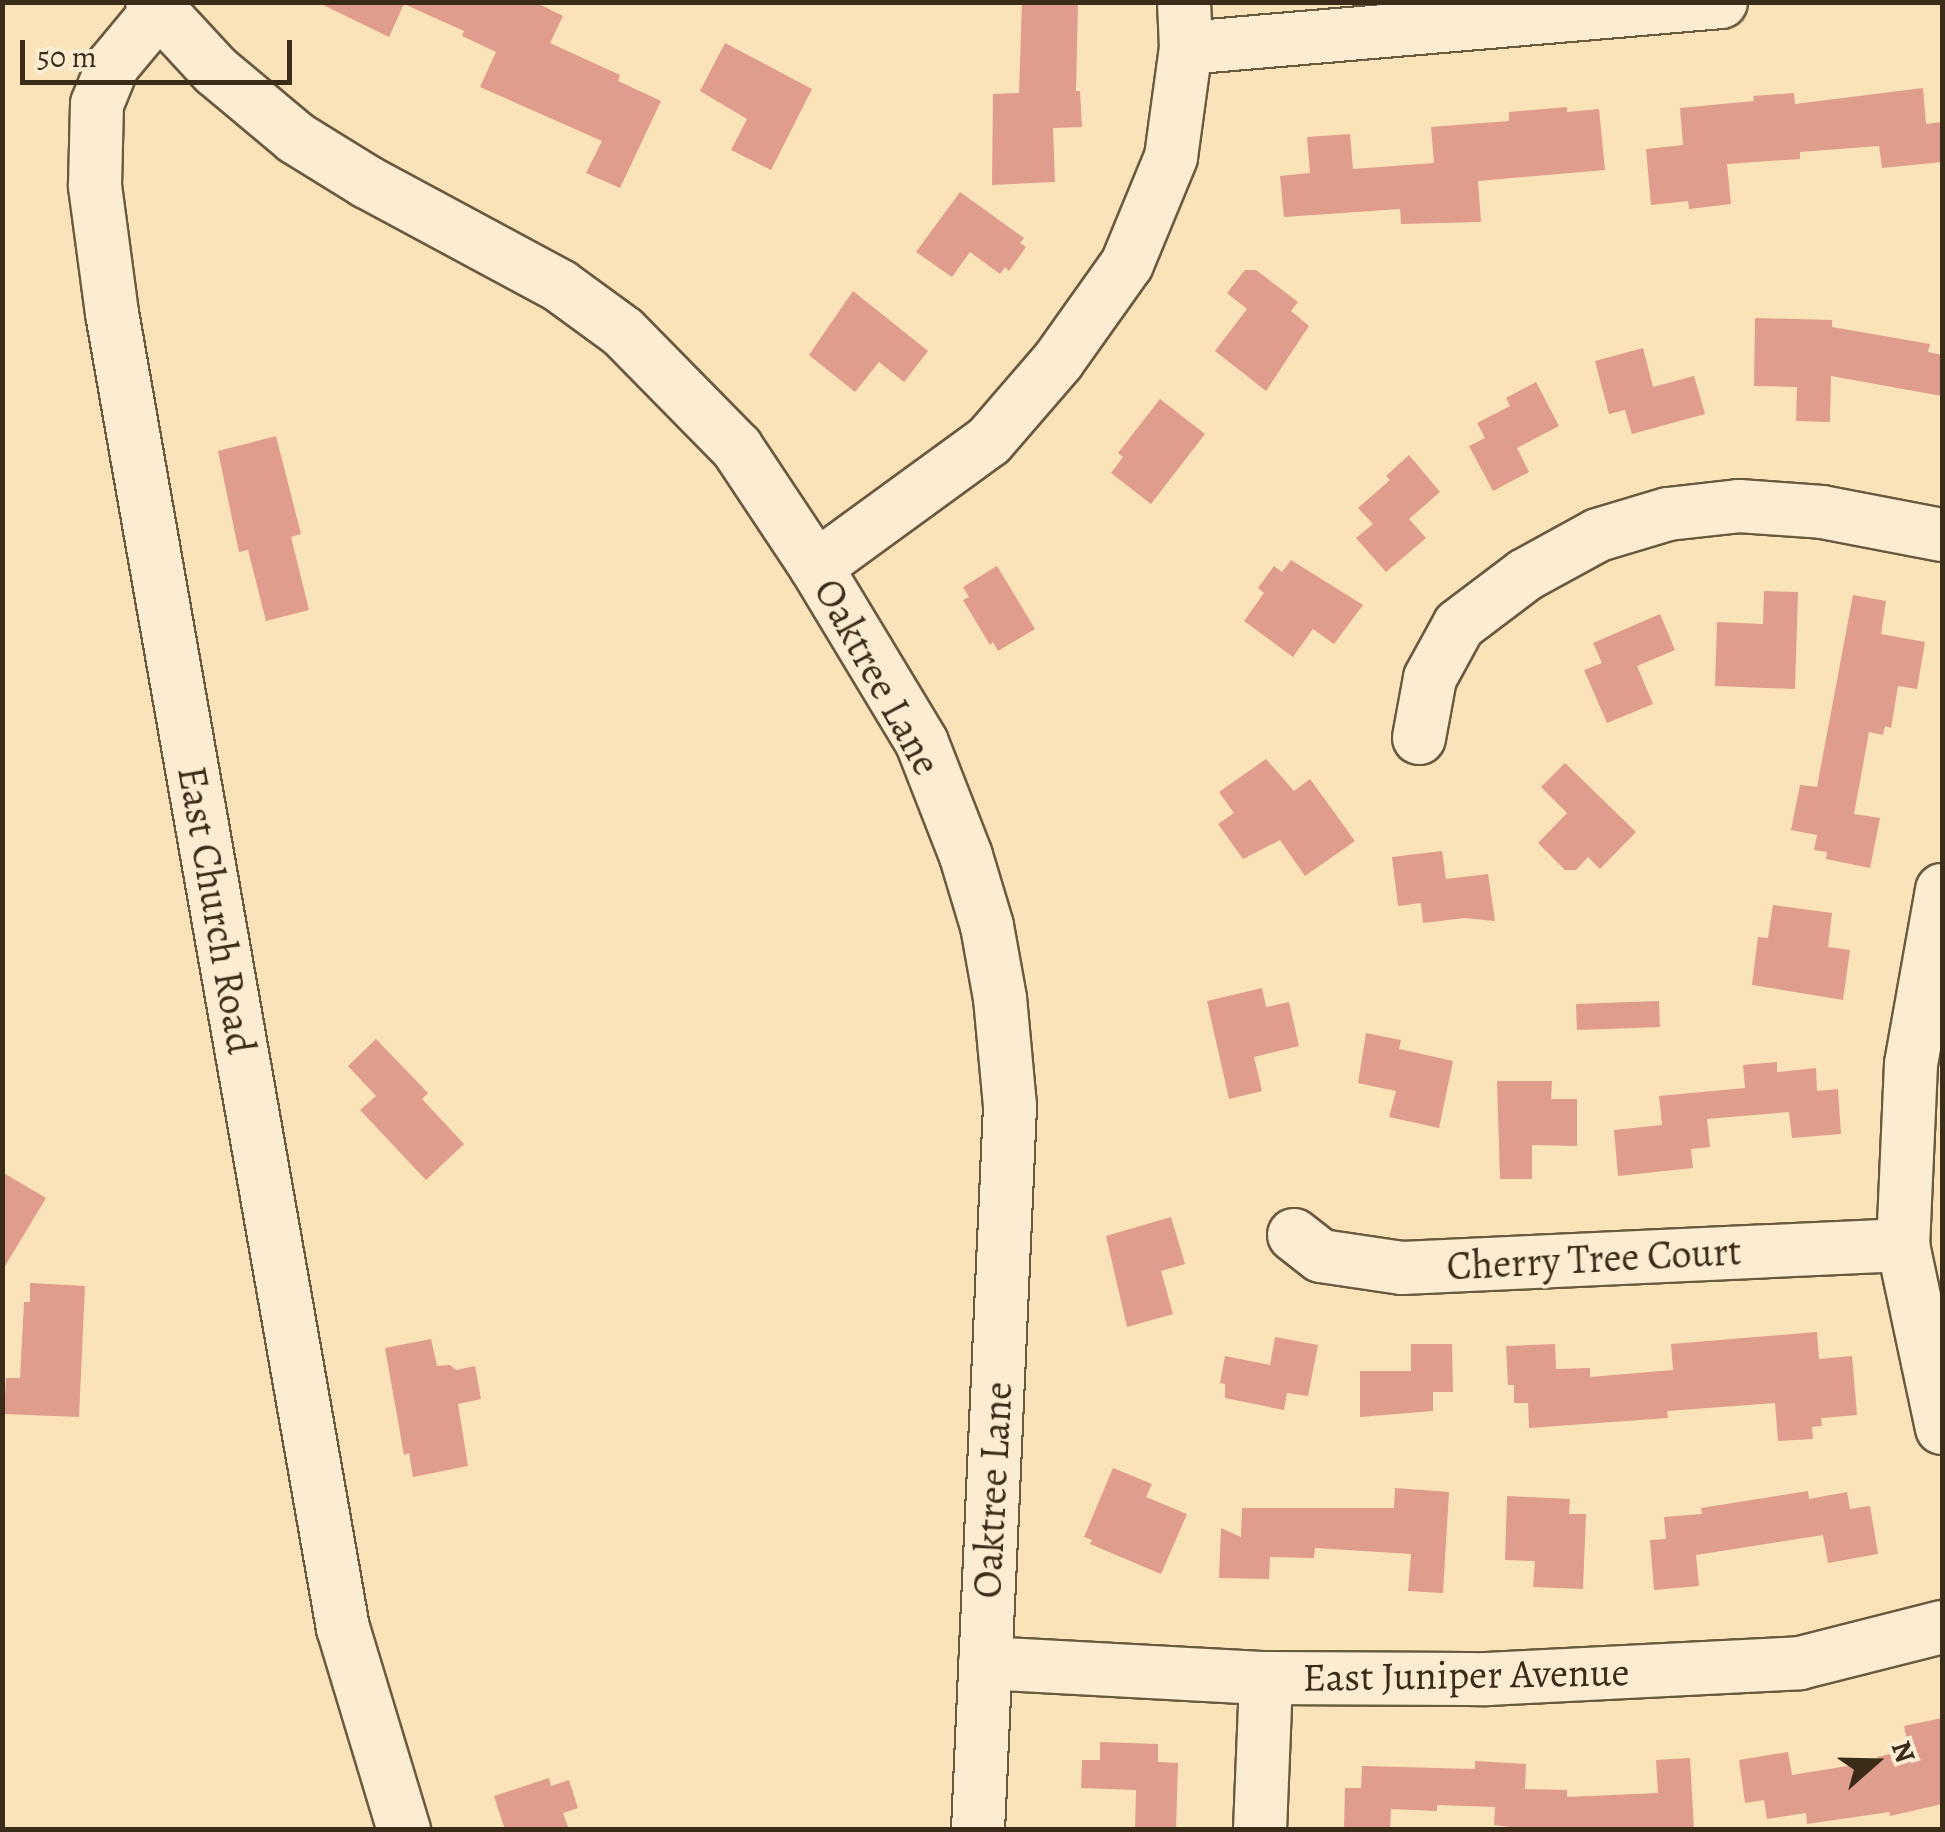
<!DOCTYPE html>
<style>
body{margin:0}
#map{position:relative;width:1945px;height:1832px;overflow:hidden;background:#fbe3b9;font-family:Alegreya,serif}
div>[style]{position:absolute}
.building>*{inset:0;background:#e09c8c;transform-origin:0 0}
.roads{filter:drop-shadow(2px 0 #6a5a40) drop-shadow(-2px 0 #6a5a40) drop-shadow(0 2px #6a5a40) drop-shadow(0 -2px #6a5a40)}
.minor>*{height:52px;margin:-26px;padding:0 26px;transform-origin:26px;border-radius:26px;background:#fcedd2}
span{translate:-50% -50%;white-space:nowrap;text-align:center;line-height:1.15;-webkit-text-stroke:8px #fcedd2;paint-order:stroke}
.street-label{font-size:40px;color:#3a2c18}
.frame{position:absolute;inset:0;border:5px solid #3a2c18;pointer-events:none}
.north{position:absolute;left:1825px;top:1712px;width:100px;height:100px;-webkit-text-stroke:8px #fcedd2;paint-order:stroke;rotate:70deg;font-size:28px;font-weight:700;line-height:40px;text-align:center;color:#3a2c18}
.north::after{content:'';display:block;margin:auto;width:35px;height:45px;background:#3a2c18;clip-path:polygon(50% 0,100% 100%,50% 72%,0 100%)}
.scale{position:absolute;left:20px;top:40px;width:272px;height:45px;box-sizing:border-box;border:5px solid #3a2c18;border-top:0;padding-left:12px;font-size:30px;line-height:35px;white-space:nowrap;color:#3a2c18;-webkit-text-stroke:8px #fcedd2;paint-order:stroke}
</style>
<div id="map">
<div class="building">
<div style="clip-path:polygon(317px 2px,535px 2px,563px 16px,550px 43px,620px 75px,618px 81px,661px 101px,620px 188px,586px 173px,602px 141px,480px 87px,496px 52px,462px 36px,464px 31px,404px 4px,389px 37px)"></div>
<div style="clip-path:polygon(1022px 2px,1078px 2px,1076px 91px,1080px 91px,1082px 127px,1053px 128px,1055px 182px,992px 185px,993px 94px,1019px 93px)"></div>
<div style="clip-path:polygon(725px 43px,812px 89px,771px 170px,731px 150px,747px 119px,700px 91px)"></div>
<div style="clip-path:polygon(1923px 88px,1926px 124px,1942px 122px,1942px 162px,1882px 168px,1879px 146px,1800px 152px,1800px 159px,1727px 164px,1731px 204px,1689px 209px,1688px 201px,1651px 205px,1646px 149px,1683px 145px,1680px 108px,1754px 101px,1753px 96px,1794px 93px,1795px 104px)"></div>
<div style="clip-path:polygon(1567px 107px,1567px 112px,1599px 109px,1605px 170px,1478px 181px,1481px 222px,1401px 224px,1400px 209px,1284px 217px,1280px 176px,1310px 173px,1307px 137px,1350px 134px,1353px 169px,1434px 163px,1431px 127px,1509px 121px,1509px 112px)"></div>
<div style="clip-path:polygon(960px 192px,1024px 238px,1020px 243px,1026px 247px,1009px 271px,1005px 267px,1000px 274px,970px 252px,952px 277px,916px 252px)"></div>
<div style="clip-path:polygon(1245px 270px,1256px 270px,1298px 302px,1291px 311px,1309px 326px,1266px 391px,1215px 351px,1247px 309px,1227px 293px)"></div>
<div style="clip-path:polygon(853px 291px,928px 351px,904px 382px,879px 362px,855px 392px,809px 355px)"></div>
<div style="clip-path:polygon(1755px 318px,1832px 320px,1832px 327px,1930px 344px,1928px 352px,1942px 355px,1942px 396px,1831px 376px,1830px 422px,1796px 421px,1797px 387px,1754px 386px)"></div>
<div style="clip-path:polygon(1643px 348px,1653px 387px,1694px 376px,1705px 414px,1632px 434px,1625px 410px,1609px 414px,1595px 361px)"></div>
<div style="clip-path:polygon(1536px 382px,1559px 426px,1517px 448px,1529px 472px,1493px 491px,1469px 446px,1485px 438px,1477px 423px,1510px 406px,1506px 398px)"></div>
<div style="clip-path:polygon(1160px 399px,1205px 434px,1151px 504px,1111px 473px,1123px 457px,1118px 453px)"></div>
<div style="clip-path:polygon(276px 436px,301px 534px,291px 537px,309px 610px,266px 621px,248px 550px,239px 552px,218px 451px)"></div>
<div style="clip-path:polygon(1409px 455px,1440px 492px,1409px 519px,1426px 538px,1386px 572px,1356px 538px,1373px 524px,1358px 508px,1390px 480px,1386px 476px)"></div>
<div style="clip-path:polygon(1291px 560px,1363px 605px,1334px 644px,1313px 629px,1293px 657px,1244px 621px,1264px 593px,1258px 588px,1274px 566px,1282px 572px)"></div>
<div style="clip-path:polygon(997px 566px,1035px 629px,998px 651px,993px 642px,990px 645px,963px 600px,969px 597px,963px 587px)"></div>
<div style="clip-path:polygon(1764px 591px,1798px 592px,1795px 689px,1715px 686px,1717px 622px,1763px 624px)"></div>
<div style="clip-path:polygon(1853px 595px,1886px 601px,1881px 634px,1925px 642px,1917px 689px,1898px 686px,1891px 728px,1885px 726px,1883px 735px,1869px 732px,1854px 814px,1880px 818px,1870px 868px,1826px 859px,1827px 852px,1814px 850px,1817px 835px,1791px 830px,1800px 785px,1817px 787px)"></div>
<div style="clip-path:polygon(1660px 614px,1675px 650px,1637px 666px,1653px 704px,1607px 723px,1584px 670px,1602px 663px,1593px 643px)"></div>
<div style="clip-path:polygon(1266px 759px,1294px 791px,1310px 779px,1355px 841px,1305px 876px,1280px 840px,1243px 859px,1218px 824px,1234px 813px,1219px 792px)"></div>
<div style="clip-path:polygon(1565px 763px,1636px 832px,1600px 869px,1588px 857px,1576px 870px,1565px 870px,1538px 843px,1567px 813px,1541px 787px)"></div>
<div style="clip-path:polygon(1442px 851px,1446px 879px,1488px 874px,1495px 921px,1465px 918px,1423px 923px,1421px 903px,1398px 906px,1392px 857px)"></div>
<div style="clip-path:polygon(1773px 905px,1832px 913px,1828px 947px,1850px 950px,1843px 1000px,1752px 985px,1758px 937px,1768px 938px)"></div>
<div style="clip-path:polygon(1262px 988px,1266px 1007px,1289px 1002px,1299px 1046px,1254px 1057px,1262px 1091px,1229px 1099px,1207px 1001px)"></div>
<div style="left:1659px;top:1001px;width:26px;height:83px;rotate:88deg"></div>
<div style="clip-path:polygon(1366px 1033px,1401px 1040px,1399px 1049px,1453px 1061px,1439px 1128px,1389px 1117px,1396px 1091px,1358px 1083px)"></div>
<div style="clip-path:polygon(376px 1039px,428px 1093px,422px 1099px,464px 1144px,426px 1180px,360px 1110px,376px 1096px,348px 1066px)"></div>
<div style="clip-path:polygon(1777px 1062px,1777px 1072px,1816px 1068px,1817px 1091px,1838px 1089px,1841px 1134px,1792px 1138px,1789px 1112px,1707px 1119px,1710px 1147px,1691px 1149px,1693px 1168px,1618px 1176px,1614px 1130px,1662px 1125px,1659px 1096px,1745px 1088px,1743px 1065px)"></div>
<div style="clip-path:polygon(1497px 1081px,1552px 1081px,1551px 1099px,1577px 1099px,1577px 1146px,1532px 1145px,1532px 1179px,1500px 1179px)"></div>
<div style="clip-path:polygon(2px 1172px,46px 1198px,2px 1271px)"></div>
<div style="clip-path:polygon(1171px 1217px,1185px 1264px,1161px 1271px,1173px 1314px,1127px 1327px,1106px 1236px)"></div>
<div style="clip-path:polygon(30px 1283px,85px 1286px,79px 1417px,4px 1414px,6px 1378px,20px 1378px,24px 1302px,30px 1302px)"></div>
<div style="clip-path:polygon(1817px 1332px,1819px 1359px,1852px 1356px,1857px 1415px,1821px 1418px,1822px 1426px,1812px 1427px,1813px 1439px,1778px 1441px,1775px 1403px,1667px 1411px,1668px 1418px,1529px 1428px,1528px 1403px,1514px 1403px,1514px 1385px,1508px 1385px,1506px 1346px,1555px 1344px,1556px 1369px,1590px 1368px,1590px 1377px,1673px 1370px,1671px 1344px)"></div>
<div style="clip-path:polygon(1275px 1337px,1318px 1345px,1308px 1396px,1287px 1393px,1284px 1410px,1225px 1398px,1225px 1384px,1220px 1383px,1225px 1356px,1270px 1365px)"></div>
<div style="clip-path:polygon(431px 1339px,437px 1366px,450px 1365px,456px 1370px,475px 1366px,481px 1399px,458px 1404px,468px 1466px,413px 1477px,409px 1453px,404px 1455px,385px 1348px)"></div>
<div style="clip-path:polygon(1411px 1344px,1452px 1344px,1453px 1392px,1433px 1392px,1433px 1411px,1360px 1417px,1360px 1371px,1411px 1371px)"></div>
<div style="clip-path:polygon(1113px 1468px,1152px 1484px,1146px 1497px,1187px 1514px,1161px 1574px,1090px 1544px,1092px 1540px,1084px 1537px)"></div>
<div style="clip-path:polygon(1395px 1488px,1449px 1492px,1443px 1593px,1408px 1591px,1411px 1554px,1315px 1548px,1314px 1558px,1270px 1557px,1269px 1579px,1219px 1578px,1221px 1528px,1241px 1537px,1242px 1508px,1394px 1508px)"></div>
<div style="clip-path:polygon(1808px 1491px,1809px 1499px,1847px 1492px,1850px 1509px,1870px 1506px,1878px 1554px,1828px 1563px,1823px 1535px,1696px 1555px,1699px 1586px,1654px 1590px,1650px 1540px,1666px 1539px,1664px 1517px,1702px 1514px,1701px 1508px)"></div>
<div style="clip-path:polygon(1507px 1496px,1570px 1499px,1569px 1514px,1586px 1514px,1583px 1589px,1533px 1587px,1535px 1561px,1505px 1560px)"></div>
<div style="clip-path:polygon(1942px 1718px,1942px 1804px,1890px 1816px,1889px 1812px,1807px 1824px,1806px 1813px,1767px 1819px,1764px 1800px,1745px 1803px,1739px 1760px,1788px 1752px,1792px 1775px,1878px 1761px,1877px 1757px,1909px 1750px,1904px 1726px)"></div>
<div style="clip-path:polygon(1100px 1742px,1158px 1744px,1158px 1762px,1178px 1763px,1176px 1830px,1135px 1830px,1136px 1790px,1081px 1788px,1082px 1760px,1100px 1760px)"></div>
<div style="clip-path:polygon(1690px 1758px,1694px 1830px,1533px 1830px,1494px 1825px,1495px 1807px,1437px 1805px,1437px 1811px,1391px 1809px,1390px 1830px,1344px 1830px,1345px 1788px,1361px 1788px,1362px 1766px,1475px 1769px,1475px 1761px,1526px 1764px,1525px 1789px,1567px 1790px,1567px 1797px,1658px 1793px,1656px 1760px)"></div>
<div style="clip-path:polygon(549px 1778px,551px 1786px,569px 1780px,578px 1808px,563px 1813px,569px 1830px,505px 1830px,494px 1796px)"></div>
</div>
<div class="roads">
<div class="minor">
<div style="left:152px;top:2px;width:94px;rotate:47.2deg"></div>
<div style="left:216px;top:71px;width:104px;rotate:39.9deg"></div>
<div style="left:296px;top:138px;width:84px;rotate:31.8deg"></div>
<div style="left:367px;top:182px;width:219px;rotate:28.3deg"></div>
<div style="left:560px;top:286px;width:78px;rotate:36.1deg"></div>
<div style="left:623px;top:332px;width:163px;rotate:45.5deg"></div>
<div style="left:737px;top:448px;width:143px;rotate:56.4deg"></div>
<div style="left:816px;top:567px;width:205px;rotate:58.9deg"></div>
<div style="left:922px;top:743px;width:121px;rotate:68.7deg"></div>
<div style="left:966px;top:856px;width:73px;rotate:73.3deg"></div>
<div style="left:987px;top:926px;width:73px;rotate:79.8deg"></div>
<div style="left:1000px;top:998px;width:108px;rotate:84.7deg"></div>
<div style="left:1010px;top:1106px;width:725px;rotate:92.53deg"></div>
<div style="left:158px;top:11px;width:70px;rotate:129.8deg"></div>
<div style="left:113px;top:65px;width:42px;rotate:112.3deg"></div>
<div style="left:97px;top:104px;width:82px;rotate:91.4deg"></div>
<div style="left:95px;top:186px;width:128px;rotate:82.4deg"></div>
<div style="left:112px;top:313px;width:1335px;rotate:80.04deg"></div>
<div style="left:343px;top:1628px;width:211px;rotate:73.2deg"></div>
<div style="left:1186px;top:48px;width:537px;rotate:-4.91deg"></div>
<div style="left:816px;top:567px;width:214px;rotate:-36.1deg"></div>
<div style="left:989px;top:441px;width:106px;rotate:-49.2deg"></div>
<div style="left:1058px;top:361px;width:119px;rotate:-54.6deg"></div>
<div style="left:1127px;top:264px;width:116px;rotate:-67.6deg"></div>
<div style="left:1171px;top:157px;width:110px;rotate:-82.2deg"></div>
<div style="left:1186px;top:48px;width:46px;rotate:-92.5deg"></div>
<div style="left:1419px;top:738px;width:61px;rotate:-79.6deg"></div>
<div style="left:1430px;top:678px;width:60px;rotate:-61.3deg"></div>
<div style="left:1459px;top:625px;width:83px;rotate:-37.1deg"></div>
<div style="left:1525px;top:575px;width:83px;rotate:-28.7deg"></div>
<div style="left:1598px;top:535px;width:73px;rotate:-16.7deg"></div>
<div style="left:1668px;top:514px;width:71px;rotate:-6.4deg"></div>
<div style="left:1739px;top:506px;width:83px;rotate:4.1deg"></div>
<div style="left:1822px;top:512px;width:122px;rotate:10.9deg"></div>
<div style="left:1942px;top:890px;width:177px;rotate:100.1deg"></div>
<div style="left:1911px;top:1064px;width:181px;rotate:92.5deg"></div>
<div style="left:1903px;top:1245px;width:187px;rotate:78deg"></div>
<div style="left:1294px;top:1235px;width:34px;rotate:38deg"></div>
<div style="left:1321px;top:1256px;width:82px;rotate:8.4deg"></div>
<div style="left:1402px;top:1268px;width:502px;rotate:-2.63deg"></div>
<div style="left:985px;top:1663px;width:281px;rotate:3.1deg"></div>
<div style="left:1266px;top:1678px;width:221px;rotate:0.3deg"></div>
<div style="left:1487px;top:1679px;width:313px;rotate:-2.9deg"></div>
<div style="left:1800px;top:1663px;width:146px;rotate:-14.2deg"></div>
<div style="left:1260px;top:1830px;width:152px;rotate:-87.7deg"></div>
</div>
</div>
<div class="street-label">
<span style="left:877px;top:677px;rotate:61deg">Oaktree Lane</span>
<span style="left:216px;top:910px;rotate:80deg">East Church Road</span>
<span style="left:1594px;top:1259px;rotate:-3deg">Cherry Tree Court</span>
<span style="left:993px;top:1490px;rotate:-87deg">Oaktree Lane</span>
<span style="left:1466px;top:1675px;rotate:-1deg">East Juniper Avenue</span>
</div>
<div class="frame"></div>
<div class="north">N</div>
<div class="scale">50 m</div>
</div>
